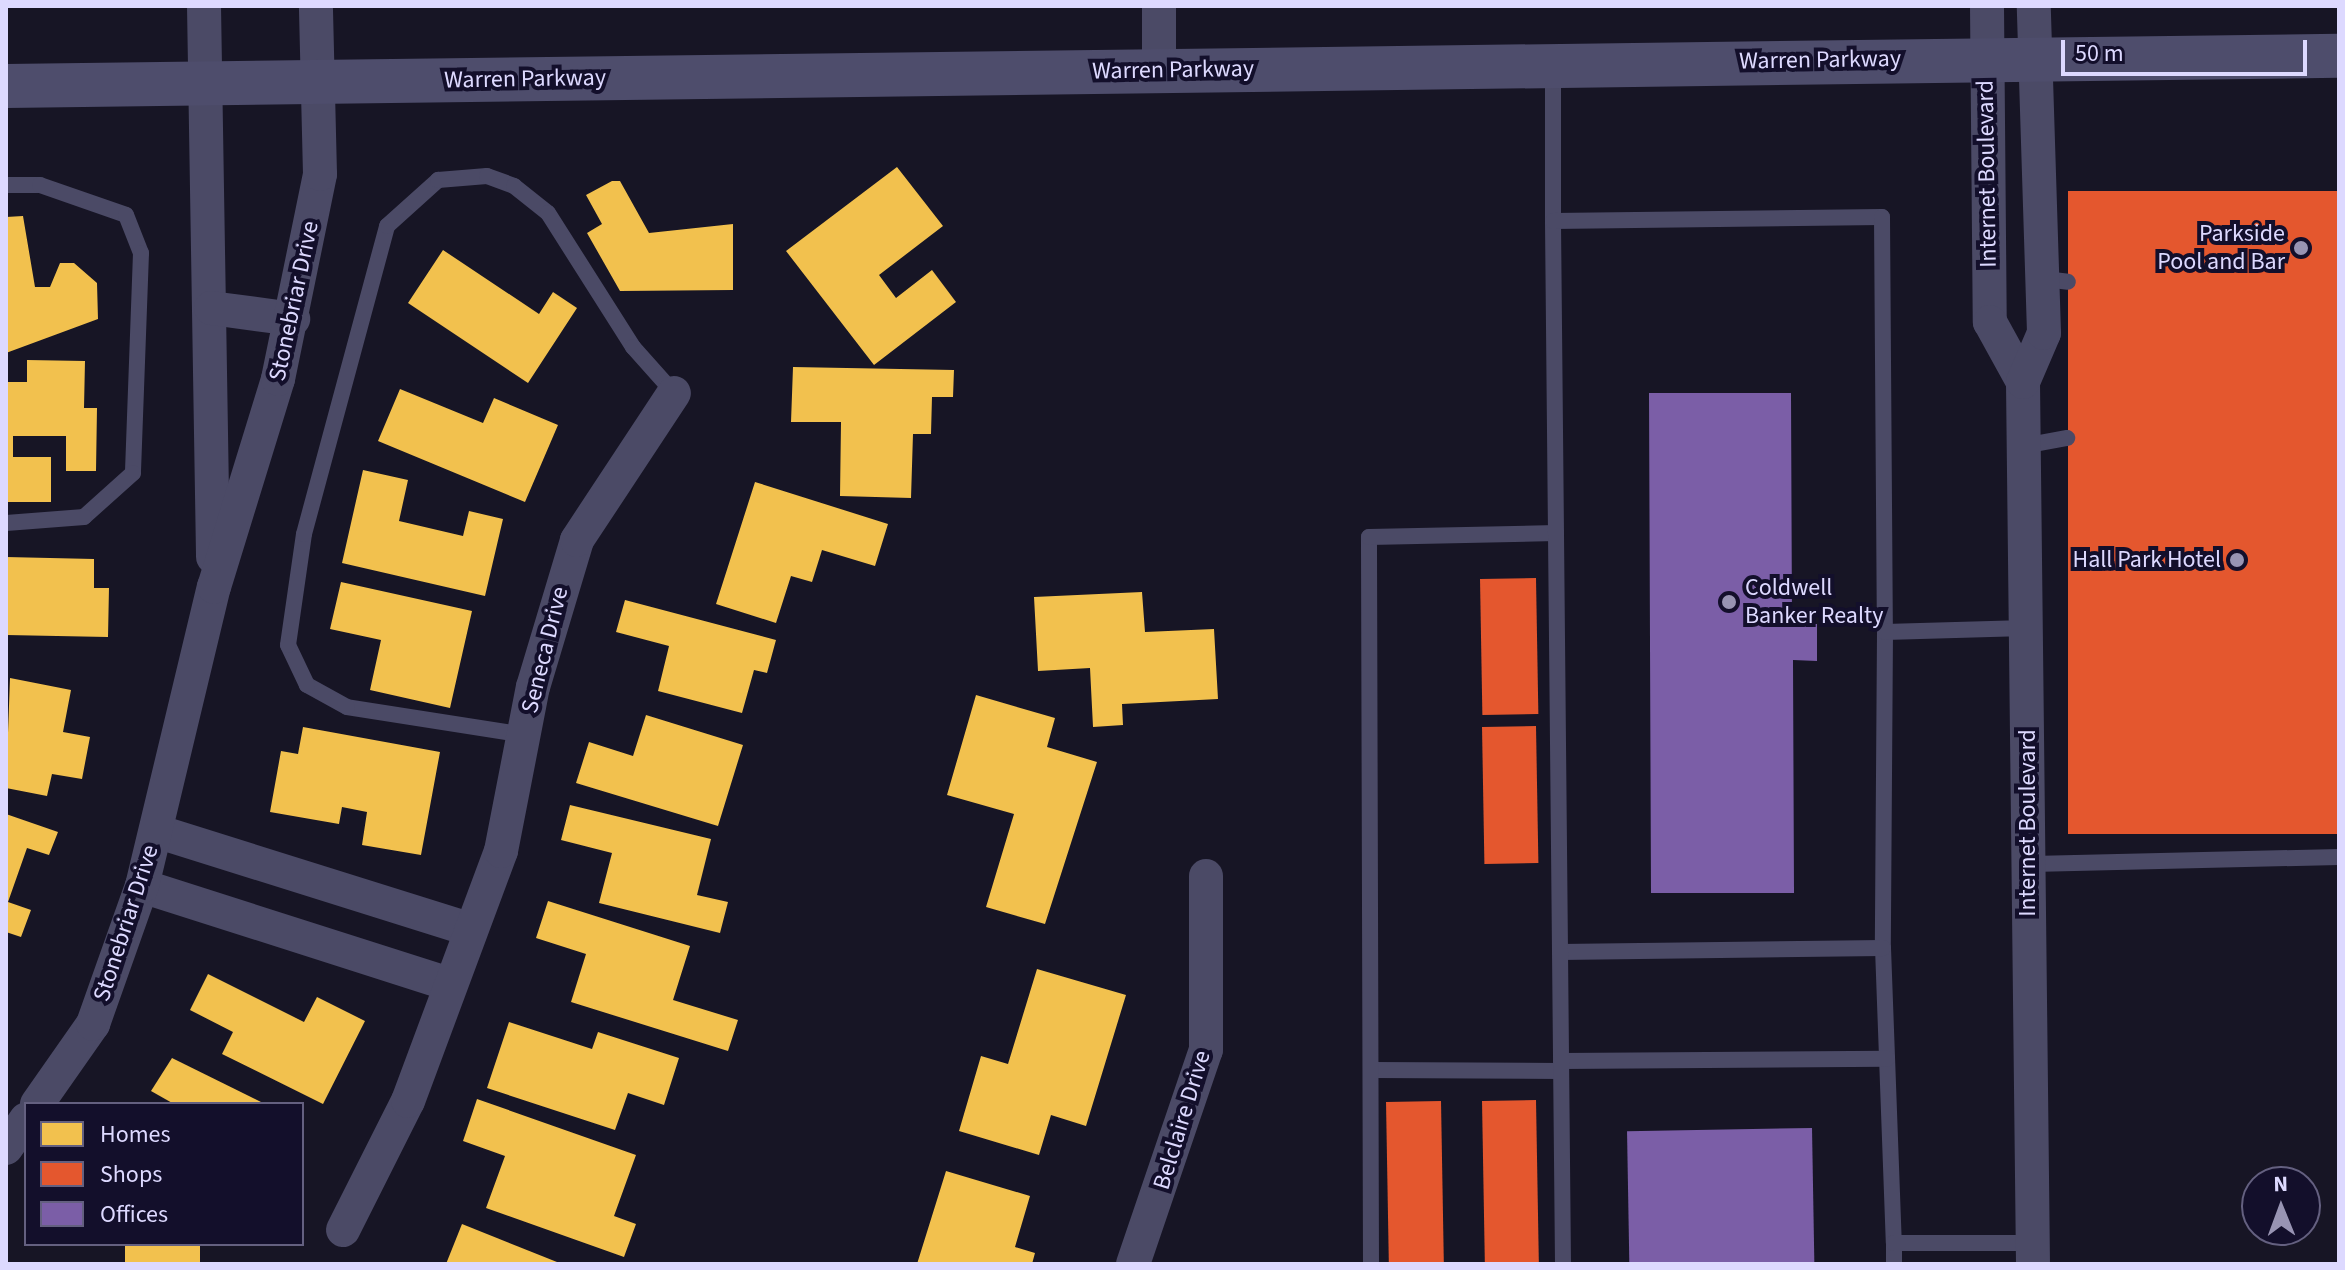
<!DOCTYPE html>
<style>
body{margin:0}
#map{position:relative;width:2345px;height:1270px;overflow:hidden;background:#171525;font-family:"Source Sans 3",sans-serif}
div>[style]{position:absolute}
.homes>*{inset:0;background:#f2c14e;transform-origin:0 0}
.shops>*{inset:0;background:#e4572e;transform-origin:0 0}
.offices>*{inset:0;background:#7b5ea7;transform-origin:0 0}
.lane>*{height:16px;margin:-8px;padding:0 8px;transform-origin:8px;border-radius:8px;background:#4b4a66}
.street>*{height:34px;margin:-17px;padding:0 17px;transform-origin:17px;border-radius:17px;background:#4b4a66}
.secondary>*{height:44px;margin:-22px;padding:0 22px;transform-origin:22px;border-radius:22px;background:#4e4d6c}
.dots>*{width:22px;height:22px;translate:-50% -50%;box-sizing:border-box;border:4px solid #130f2b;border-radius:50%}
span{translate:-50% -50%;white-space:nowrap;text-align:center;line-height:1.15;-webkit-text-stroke:8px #130f2b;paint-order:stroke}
.street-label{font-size:24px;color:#ddd9ff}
.poi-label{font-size:24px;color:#ddd9ff}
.right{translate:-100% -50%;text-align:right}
.left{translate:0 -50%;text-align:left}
.frame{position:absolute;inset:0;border:8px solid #ddd9ff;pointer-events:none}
.legend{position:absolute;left:24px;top:1102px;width:280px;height:144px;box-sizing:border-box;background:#130f2b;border:2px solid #646080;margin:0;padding:10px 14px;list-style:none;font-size:24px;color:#ddd9ff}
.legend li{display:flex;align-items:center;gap:16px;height:40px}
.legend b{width:40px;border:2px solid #646080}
.north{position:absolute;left:2241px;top:1166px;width:80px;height:80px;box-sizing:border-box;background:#130f2b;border:2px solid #646080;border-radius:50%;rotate:359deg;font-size:22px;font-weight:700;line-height:32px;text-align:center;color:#ddd9ff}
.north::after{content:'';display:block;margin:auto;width:28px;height:36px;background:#9894b3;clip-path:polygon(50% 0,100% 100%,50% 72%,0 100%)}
.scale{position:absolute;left:2061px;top:40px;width:246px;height:36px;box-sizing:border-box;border:4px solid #ddd9ff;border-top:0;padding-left:10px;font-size:24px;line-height:28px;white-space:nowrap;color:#ddd9ff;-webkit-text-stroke:6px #130f2b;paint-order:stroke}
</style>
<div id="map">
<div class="homes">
<div style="clip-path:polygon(897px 167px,943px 226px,879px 275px,896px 298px,932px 270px,956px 302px,874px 365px,786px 251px)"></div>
<div style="clip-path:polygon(612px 181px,620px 181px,649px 233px,733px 224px,733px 290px,620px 291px,587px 233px,602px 224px,586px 195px)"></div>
<div style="clip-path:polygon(23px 216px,35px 287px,50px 287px,60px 263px,74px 263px,97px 283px,98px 319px,6px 353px,6px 217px)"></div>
<div style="clip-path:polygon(443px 250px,539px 314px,553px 292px,577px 308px,528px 383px,408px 303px)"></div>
<div style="clip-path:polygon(27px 360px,85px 361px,84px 408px,97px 408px,96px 471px,66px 471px,66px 436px,13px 436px,13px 457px,51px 457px,51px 502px,6px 502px,6px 382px,27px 382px)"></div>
<div style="clip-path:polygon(793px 367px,954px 370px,953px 397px,932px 397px,931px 434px,913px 434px,911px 498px,840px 496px,841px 422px,791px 422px)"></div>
<div style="clip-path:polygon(400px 389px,483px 423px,494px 398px,558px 425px,525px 502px,378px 441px)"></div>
<div style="clip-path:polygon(363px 470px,408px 480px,399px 521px,463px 536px,469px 511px,503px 519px,485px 596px,342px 563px)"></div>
<div style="clip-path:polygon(755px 482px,888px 524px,875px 566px,822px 550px,812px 582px,791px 576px,776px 623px,716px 604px)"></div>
<div style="clip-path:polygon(6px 557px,94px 559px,94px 588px,109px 588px,108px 637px,6px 635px)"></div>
<div style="clip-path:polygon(341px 582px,472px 611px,450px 708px,370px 690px,381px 640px,330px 629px)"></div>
<div style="clip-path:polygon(1142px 592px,1145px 632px,1214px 629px,1218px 699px,1122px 704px,1123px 725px,1093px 727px,1090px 668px,1038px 671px,1034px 597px)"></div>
<div style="clip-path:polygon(625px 600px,776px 640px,767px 673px,754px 670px,742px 713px,658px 691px,669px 646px,616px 632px)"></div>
<div style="clip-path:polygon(10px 678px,71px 690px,63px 732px,90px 737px,82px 779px,52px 774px,47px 796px,6px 788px)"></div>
<div style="clip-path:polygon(976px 695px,1055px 718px,1047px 747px,1097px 762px,1045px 924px,986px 907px,1014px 814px,947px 795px)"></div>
<div style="clip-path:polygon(646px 715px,743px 745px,718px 826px,576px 783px,589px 742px,633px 756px)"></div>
<div style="clip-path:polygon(303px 727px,440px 752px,421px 855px,362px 845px,367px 812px,342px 807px,339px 824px,270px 812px,281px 751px,298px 754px)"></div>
<div style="clip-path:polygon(570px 805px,711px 839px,697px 895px,728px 902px,720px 933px,599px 903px,612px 853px,561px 840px)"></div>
<div style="clip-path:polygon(6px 814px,58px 832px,49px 855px,27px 848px,8px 902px,31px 910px,21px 937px,6px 932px)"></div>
<div style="clip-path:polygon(548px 901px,690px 946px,673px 1000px,738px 1020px,728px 1051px,571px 1002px,586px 954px,536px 938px)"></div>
<div style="clip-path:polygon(1037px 969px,1126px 995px,1086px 1126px,1051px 1115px,1039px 1155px,959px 1131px,981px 1056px,1008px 1064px)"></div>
<div style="clip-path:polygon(208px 974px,304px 1022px,317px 997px,365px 1021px,323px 1104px,222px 1054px,233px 1032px,190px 1010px)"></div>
<div style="clip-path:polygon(509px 1022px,592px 1049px,598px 1032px,679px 1058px,664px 1105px,628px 1093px,615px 1130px,487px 1088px)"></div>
<div style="clip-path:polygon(172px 1058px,265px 1104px,174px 1104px,151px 1091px)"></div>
<div style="clip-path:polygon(477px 1099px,636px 1155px,614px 1216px,636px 1224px,624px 1257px,486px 1208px,505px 1156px,463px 1141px)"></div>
<div style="clip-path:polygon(946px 1171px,1030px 1196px,1015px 1247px,1035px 1253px,1032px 1264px,917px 1264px)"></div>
<div style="clip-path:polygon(462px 1224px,562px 1264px,446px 1264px)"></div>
<div style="left:125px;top:1244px;width:75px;height:21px"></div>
</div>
<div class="shops">
<div style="left:2068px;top:191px;width:271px;height:643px"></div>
<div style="left:1536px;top:578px;width:136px;height:56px;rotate:89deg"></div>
<div style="left:1536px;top:726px;width:137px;height:54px;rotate:89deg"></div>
<div style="left:1536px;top:1100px;width:164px;height:54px;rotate:89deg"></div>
<div style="left:1441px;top:1101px;width:163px;height:55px;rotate:89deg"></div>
</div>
<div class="offices">
<div style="clip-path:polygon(1649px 393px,1791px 393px,1792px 624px,1817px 624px,1817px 661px,1793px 660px,1794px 893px,1651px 893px)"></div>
<div style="left:1812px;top:1128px;width:136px;height:185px;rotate:89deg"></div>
</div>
<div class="lane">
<div style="left:1553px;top:67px;width:154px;rotate:90deg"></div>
<div style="left:6px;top:185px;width:34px"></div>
<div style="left:40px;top:185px;width:91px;rotate:19.2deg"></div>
<div style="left:126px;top:215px;width:41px;rotate:68.5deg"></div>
<div style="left:141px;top:253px;width:220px;rotate:92.1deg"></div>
<div style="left:133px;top:473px;width:66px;rotate:138.1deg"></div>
<div style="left:84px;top:517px;width:78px;rotate:175.6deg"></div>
<div style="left:2045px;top:279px;width:23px;rotate:7deg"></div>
<div style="left:2023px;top:446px;width:45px;rotate:-10.3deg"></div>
<div style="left:1885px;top:632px;width:316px;rotate:90.4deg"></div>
<div style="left:1883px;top:948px;width:295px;rotate:87.9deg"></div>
<div style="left:525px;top:735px;width:180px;rotate:-171.1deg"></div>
<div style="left:347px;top:707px;width:46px;rotate:-151.2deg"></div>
<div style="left:307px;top:685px;width:44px;rotate:-115.4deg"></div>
<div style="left:288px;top:645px;width:112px;rotate:-81.8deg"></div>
<div style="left:304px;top:534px;width:319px;rotate:-74.9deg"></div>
<div style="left:387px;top:226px;width:69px;rotate:-42deg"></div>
<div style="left:438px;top:180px;width:49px;rotate:-4.7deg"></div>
<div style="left:487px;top:176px;width:29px;rotate:20deg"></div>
<div style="left:514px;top:186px;width:43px;rotate:38.5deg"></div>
<div style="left:548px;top:213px;width:159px;rotate:57.6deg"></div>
<div style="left:633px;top:347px;width:62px;rotate:48.3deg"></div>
<div style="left:2029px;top:864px;width:310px;rotate:-1.3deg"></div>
<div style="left:1560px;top:952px;width:323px;rotate:-0.7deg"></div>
<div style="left:1561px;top:1061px;width:326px;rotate:-0.4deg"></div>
<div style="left:1372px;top:1070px;width:189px;rotate:0.3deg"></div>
<div style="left:1371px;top:1264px;width:727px;rotate:-90.16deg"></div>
<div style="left:1369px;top:537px;width:187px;rotate:-1.2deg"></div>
<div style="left:1563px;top:1264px;width:1043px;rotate:-90.55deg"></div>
<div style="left:1553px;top:221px;width:329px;rotate:-0.7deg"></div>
<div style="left:1882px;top:217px;width:415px;rotate:89.6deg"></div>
<div style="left:1885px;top:632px;width:141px;rotate:-1.6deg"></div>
<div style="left:1894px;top:1264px;width:21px;rotate:-90deg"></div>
<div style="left:1894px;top:1243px;width:139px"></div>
</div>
<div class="street">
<div style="left:204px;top:6px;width:551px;rotate:89.06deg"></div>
<div style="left:1159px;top:6px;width:65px;rotate:90deg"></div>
<div style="left:1987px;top:6px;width:316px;rotate:89.5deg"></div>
<div style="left:1990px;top:322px;width:68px;rotate:61.2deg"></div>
<div style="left:211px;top:308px;width:83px;rotate:7.6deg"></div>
<div style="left:156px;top:831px;width:330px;rotate:17.4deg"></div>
<div style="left:142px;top:886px;width:323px;rotate:17.7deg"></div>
<div style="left:37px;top:1104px;width:98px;rotate:-55deg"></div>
<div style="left:93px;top:1024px;width:146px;rotate:-70.5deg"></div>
<div style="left:142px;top:886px;width:308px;rotate:-76.5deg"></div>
<div style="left:214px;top:587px;width:218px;rotate:-72.9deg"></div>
<div style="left:278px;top:379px;width:209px;rotate:-78.4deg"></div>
<div style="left:320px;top:174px;width:168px;rotate:-91.4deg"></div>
<div style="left:6px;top:1148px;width:35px;rotate:-55deg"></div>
<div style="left:343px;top:1230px;width:144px;rotate:-63.3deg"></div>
<div style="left:408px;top:1101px;width:267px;rotate:-69.6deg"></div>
<div style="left:501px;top:851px;width:167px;rotate:-79deg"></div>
<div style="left:533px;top:687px;width:153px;rotate:-73.3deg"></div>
<div style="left:577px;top:540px;width:176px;rotate:-56.6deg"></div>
<div style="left:1133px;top:1264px;width:226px;rotate:-71.2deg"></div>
<div style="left:1206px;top:1050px;width:174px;rotate:-90deg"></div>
<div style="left:2033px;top:1264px;width:882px;rotate:-90.65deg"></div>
<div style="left:2023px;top:382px;width:53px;rotate:-66.8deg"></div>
<div style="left:2044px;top:333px;width:327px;rotate:-91.8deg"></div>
</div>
<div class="secondary">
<div style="left:6px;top:86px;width:2333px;rotate:-0.74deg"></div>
</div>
<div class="dots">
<div style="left:2301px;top:248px;background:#9894b3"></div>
<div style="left:2237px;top:560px;background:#9894b3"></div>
<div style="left:1729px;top:602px;background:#9894b3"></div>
</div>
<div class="street-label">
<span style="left:1820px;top:60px;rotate:-1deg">Warren Parkway</span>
<span style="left:1173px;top:70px;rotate:-1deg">Warren Parkway</span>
<span style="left:525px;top:79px;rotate:-1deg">Warren Parkway</span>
<span style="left:1987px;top:174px;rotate:-91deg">Internet Boulevard</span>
<span style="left:294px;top:301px;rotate:-78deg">Stonebriar Drive</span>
<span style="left:545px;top:650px;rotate:-76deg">Seneca Drive</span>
<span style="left:2028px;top:823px;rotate:-90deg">Internet Boulevard</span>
<span style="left:126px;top:923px;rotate:-72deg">Stonebriar Drive</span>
<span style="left:1182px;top:1120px;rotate:-73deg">Belclaire Drive</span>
</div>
<div class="poi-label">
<span class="right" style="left:2285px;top:248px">Parkside<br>Pool and Bar</span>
<span class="right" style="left:2221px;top:560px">Hall Park Hotel</span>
<span class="left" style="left:1745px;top:602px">Coldwell<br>Banker Realty</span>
</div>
<div class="frame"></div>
<ul class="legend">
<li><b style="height:22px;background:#f2c14e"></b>Homes</li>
<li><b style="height:22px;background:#e4572e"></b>Shops</li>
<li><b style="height:22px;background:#7b5ea7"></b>Offices</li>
</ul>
<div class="north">N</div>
<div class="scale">50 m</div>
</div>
